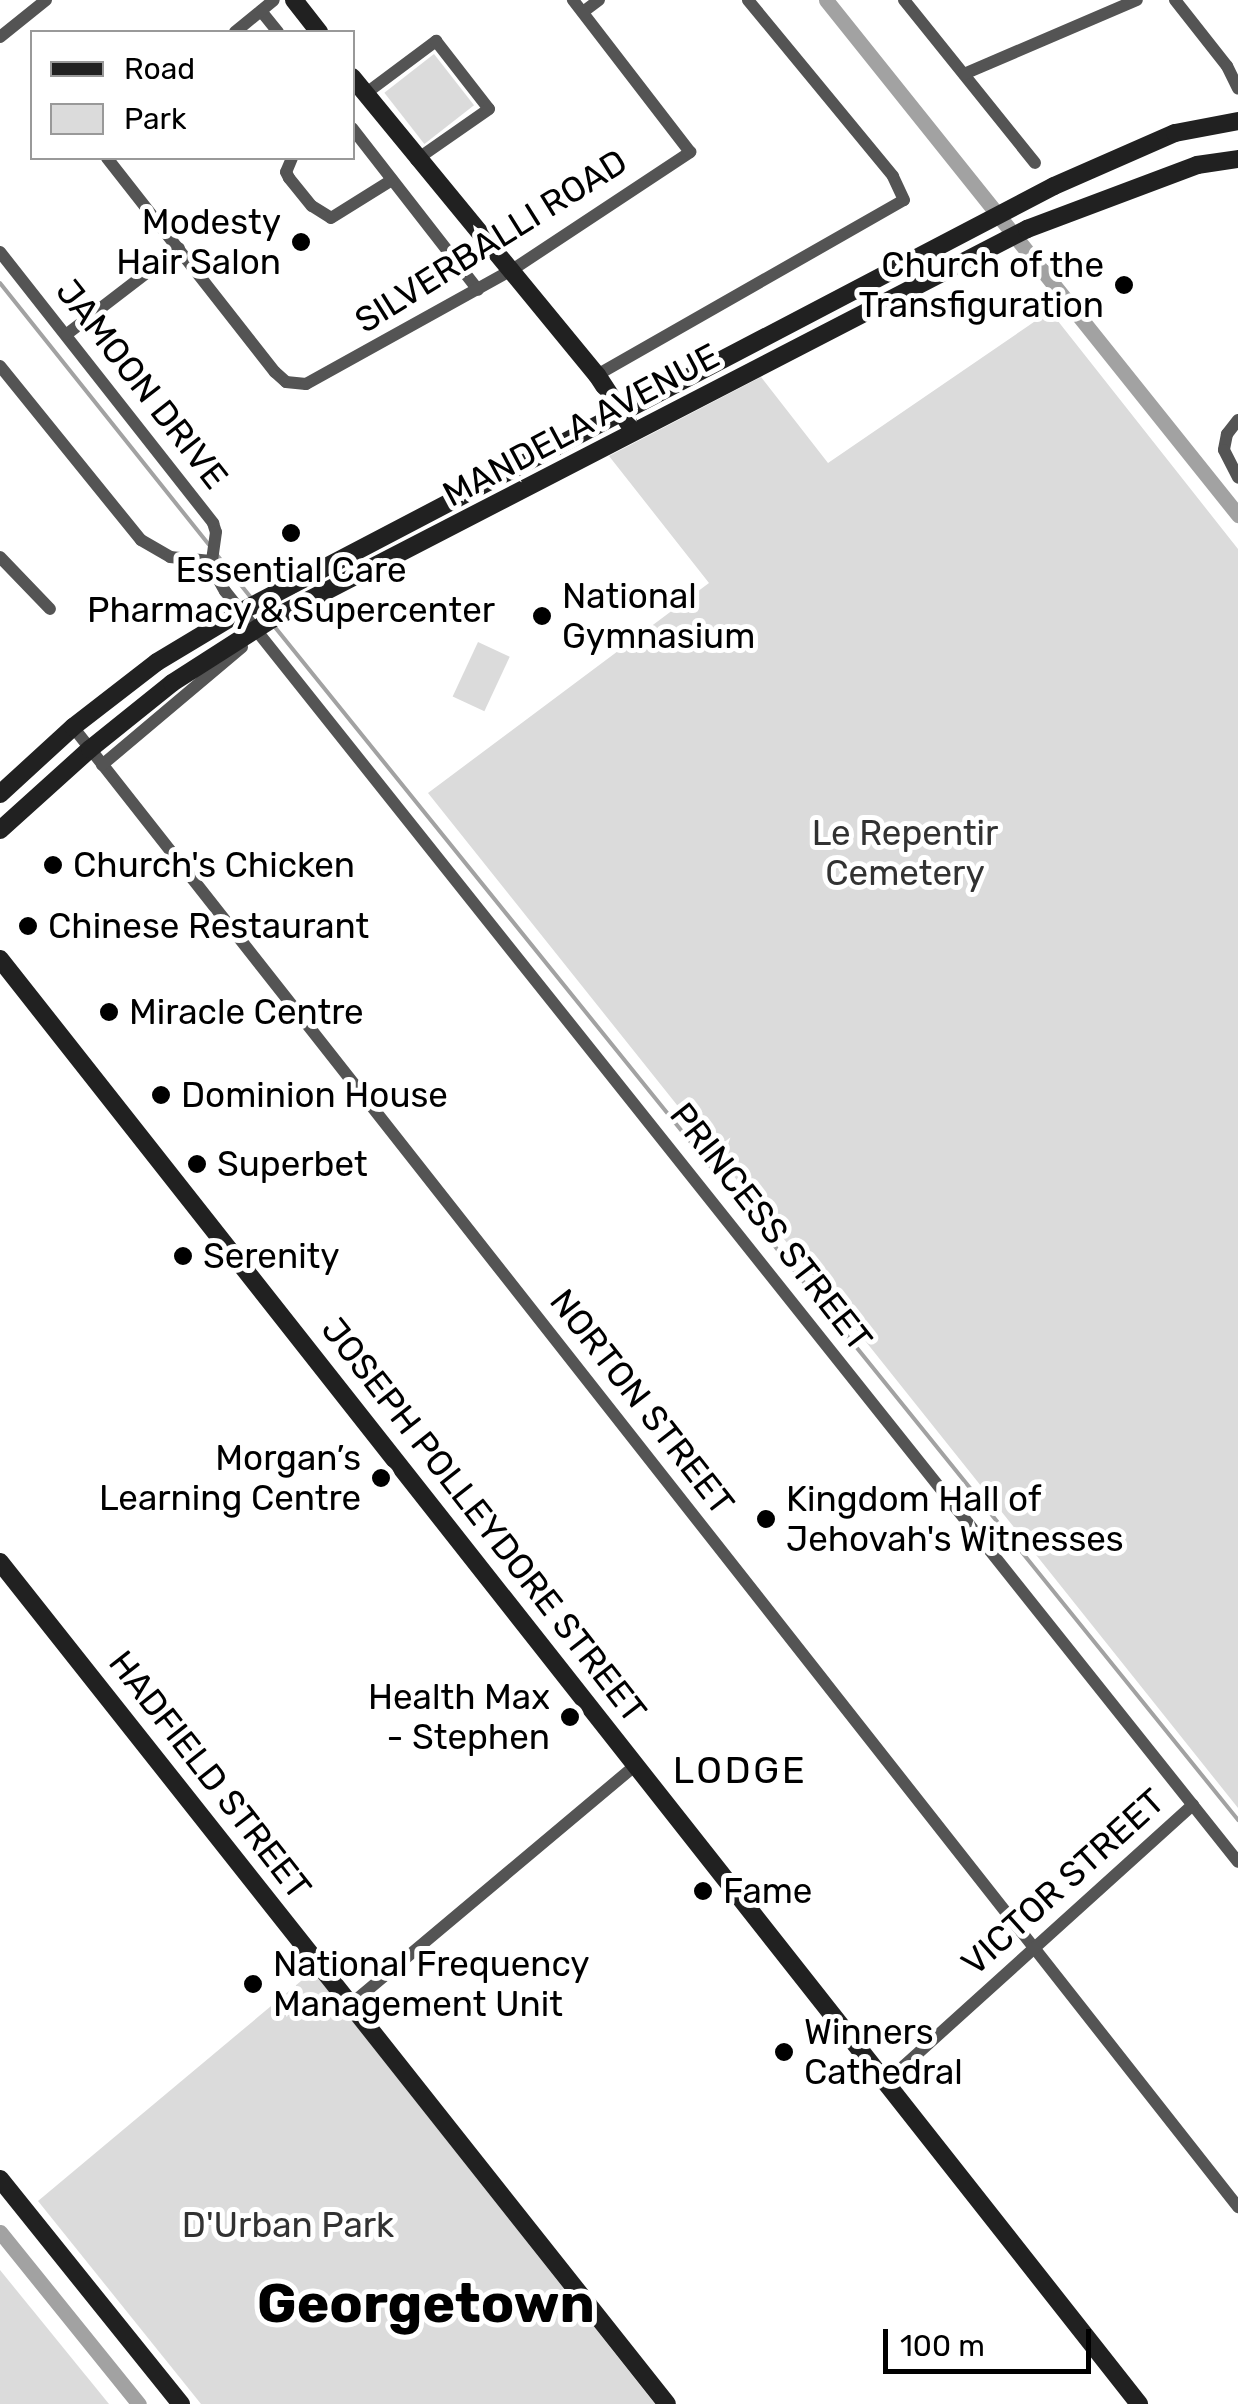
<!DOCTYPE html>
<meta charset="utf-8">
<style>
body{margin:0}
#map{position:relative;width:1238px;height:2404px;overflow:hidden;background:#fff;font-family:Rubik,sans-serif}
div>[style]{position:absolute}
.green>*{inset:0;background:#dbdbdb;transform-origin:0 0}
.stream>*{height:4px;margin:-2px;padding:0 2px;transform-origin:2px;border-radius:2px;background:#a2a2a2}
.canal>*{height:15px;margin:-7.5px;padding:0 7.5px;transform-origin:7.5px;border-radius:7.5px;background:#a2a2a2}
.street>*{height:12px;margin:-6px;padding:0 6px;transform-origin:6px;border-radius:6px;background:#545454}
.secondary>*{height:18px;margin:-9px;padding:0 9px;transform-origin:9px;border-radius:9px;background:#212121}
.dots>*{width:28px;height:28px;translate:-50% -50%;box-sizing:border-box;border:5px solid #fff;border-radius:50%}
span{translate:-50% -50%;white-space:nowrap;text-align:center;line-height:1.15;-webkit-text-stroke:10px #fff;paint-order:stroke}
.poi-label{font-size:35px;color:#000}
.right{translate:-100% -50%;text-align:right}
.left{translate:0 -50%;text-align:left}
.street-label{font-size:35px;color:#000}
.park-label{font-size:35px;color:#323232}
.neighbourhood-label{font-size:38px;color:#000;letter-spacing:2.5px}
.town-label{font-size:55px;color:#000;font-weight:700}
.legend{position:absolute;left:30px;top:30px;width:325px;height:130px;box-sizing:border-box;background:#fff;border:2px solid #999;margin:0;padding:12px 18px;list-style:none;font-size:30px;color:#000}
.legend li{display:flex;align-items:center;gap:20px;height:50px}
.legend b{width:50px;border:2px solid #999}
.scale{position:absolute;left:883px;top:2329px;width:208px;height:45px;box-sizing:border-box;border:5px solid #000;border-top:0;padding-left:12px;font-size:30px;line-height:35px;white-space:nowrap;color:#000;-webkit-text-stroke:8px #fff;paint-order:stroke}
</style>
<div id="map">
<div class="green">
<div style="left:434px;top:54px;width:65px;height:63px;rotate:52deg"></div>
<div style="clip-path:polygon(1050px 311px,1238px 549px,1238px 1808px,428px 793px,709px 583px,609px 456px,761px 377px,828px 463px)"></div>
<div style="left:478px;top:642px;width:35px;height:60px;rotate:25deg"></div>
<div style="clip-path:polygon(313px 1971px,655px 2404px,201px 2404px,38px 2201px)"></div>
<div style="clip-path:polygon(0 2270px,109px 2404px,0 2404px)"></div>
</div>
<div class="stream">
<div style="left:0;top:283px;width:334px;rotate:51.4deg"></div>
<div style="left:217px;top:555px;width:56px;rotate:51.5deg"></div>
<div style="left:274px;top:626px;width:1535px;rotate:51.08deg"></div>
</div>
<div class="canal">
<div style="left:826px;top:0;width:660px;rotate:51.34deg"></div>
<div style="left:0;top:2232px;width:221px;rotate:51.1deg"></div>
</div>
<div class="street">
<div style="left:904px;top:0;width:209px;rotate:51.2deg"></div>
<div style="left:1175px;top:0;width:84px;rotate:51.8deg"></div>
<div style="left:1227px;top:66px;width:25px;rotate:64deg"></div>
<div style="left:261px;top:11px;width:27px;rotate:51deg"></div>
<div style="left:583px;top:12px;width:20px;rotate:-37deg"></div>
<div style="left:235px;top:32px;width:50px;rotate:-39.4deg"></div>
<div style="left:0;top:37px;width:59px;rotate:-38.8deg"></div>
<div style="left:964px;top:74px;width:188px;rotate:-23.2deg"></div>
<div style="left:365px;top:94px;width:89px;rotate:-36.7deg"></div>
<div style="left:436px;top:41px;width:86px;rotate:52.1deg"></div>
<div style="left:489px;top:109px;width:89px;rotate:145.1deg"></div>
<div style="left:352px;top:128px;width:205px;rotate:52.1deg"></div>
<div style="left:107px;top:158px;width:272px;rotate:51.9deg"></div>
<div style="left:275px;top:372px;width:15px;rotate:42deg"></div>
<div style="left:286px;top:382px;width:20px;rotate:6deg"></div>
<div style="left:306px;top:384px;width:235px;rotate:-29deg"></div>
<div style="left:512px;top:270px;width:214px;rotate:-33.5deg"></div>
<div style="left:690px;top:152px;width:192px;rotate:-127.6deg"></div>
<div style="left:292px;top:158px;width:15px;rotate:113deg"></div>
<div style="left:286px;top:172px;width:7px;rotate:63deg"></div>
<div style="left:289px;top:178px;width:36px;rotate:51deg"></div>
<div style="left:312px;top:206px;width:22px;rotate:32deg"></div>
<div style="left:331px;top:218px;width:72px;rotate:-31.9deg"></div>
<div style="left:0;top:252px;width:345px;rotate:51.8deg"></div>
<div style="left:213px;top:523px;width:9px;rotate:72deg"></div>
<div style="left:216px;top:532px;width:34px;rotate:98deg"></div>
<div style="left:211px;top:566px;width:29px;rotate:61deg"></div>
<div style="left:225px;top:591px;width:1625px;rotate:51.44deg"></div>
<div style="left:67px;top:334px;width:141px;rotate:-37.5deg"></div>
<div style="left:0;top:366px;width:224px;rotate:51deg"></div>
<div style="left:141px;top:540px;width:34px;rotate:30deg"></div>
<div style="left:170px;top:557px;width:41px;rotate:5.6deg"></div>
<div style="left:597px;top:375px;width:353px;rotate:-29.7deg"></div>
<div style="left:904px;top:200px;width:26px;rotate:-115deg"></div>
<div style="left:893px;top:176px;width:228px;rotate:-129.5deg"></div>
<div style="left:1238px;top:420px;width:18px;rotate:128deg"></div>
<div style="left:1227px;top:434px;width:16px;rotate:101deg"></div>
<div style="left:1224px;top:450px;width:31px;rotate:63deg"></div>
<div style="left:0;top:557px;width:72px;rotate:46.1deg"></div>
<div style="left:73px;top:727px;width:1884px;rotate:51.79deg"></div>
<div style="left:102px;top:765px;width:183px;rotate:-40.1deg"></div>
<div style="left:351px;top:2004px;width:372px;rotate:-40deg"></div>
<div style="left:885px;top:2083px;width:415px;rotate:-42.1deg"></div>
</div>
<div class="secondary">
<div style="left:294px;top:0;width:41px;rotate:52deg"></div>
<div style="left:352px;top:77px;width:386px;rotate:50.6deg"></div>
<div style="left:597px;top:375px;width:59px;rotate:56.9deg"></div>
<div style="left:0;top:794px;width:99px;rotate:-42.5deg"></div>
<div style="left:73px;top:727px;width:106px;rotate:-37.7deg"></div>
<div style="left:157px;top:662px;width:99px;rotate:-31deg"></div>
<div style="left:242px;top:611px;width:916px;rotate:-27.63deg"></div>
<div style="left:1054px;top:186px;width:132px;rotate:-23.7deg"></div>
<div style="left:1175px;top:133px;width:64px;rotate:-10.8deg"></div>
<div style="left:0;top:830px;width:121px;rotate:-42deg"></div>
<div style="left:90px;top:749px;width:105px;rotate:-38.8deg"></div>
<div style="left:172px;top:683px;width:119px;rotate:-32.6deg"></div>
<div style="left:272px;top:619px;width:850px;rotate:-27.32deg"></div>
<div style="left:1027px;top:229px;width:182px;rotate:-20.6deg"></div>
<div style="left:1197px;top:165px;width:41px;rotate:-8.3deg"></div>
<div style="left:0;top:959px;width:1840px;rotate:51.75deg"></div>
<div style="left:0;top:1562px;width:1074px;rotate:51.62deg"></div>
<div style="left:0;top:2179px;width:289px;rotate:51.2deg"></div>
</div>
<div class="dots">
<div style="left:301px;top:242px;background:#000"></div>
<div style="left:1124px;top:285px;background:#000"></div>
<div style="left:291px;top:533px;background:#000"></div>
<div style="left:542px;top:616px;background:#000"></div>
<div style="left:53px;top:865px;background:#000"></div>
<div style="left:28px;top:926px;background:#000"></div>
<div style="left:109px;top:1012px;background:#000"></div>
<div style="left:161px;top:1095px;background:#000"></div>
<div style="left:197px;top:1164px;background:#000"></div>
<div style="left:183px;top:1256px;background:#000"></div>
<div style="left:381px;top:1478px;background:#000"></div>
<div style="left:766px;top:1519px;background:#000"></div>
<div style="left:570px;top:1717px;background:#000"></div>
<div style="left:703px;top:1891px;background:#000"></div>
<div style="left:253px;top:1984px;background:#000"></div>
<div style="left:784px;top:2052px;background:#000"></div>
</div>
<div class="poi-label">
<span class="right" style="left:281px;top:242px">Modesty<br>Hair Salon</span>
<span class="right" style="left:1104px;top:285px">Church of the<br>Transfiguration</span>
<span style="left:291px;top:590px">Essential Care<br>Pharmacy &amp; Supercenter</span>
<span class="left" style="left:562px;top:616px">National<br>Gymnasium</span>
<span class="left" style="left:73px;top:865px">Church's Chicken</span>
<span class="left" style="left:48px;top:926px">Chinese Restaurant</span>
<span class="left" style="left:129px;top:1012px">Miracle Centre</span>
<span class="left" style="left:181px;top:1095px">Dominion House</span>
<span class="left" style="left:217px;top:1164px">Superbet</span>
<span class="left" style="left:203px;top:1256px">Serenity</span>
<span class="right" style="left:361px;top:1478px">Morgan’s<br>Learning Centre</span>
<span class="left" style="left:786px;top:1519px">Kingdom Hall of<br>Jehovah's Witnesses</span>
<span class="right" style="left:550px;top:1717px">Health Max<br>- Stephen</span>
<span class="left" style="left:723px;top:1891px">Fame</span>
<span class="left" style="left:273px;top:1984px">National Frequency<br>Management Unit</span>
<span class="left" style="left:804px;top:2052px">Winners<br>Cathedral</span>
</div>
<div class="street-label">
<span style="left:491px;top:241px;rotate:-32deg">SILVERBALLI ROAD</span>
<span style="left:142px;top:384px;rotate:52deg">JAMOON DRIVE</span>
<span style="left:581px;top:425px;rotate:-28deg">MANDELA AVENUE</span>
<span style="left:771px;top:1227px;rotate:52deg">PRINCESS STREET</span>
<span style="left:642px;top:1402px;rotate:52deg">NORTON STREET</span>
<span style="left:484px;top:1520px;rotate:52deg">JOSEPH POLLEYDORE STREET</span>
<span style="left:210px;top:1775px;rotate:52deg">HADFIELD STREET</span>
<span style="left:1063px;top:1882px;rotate:-42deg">VICTOR STREET</span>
</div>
<div class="park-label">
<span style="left:905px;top:853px">Le Repentir<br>Cemetery</span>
<span style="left:288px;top:2225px">D'Urban Park</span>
</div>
<div class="neighbourhood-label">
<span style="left:740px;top:1771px">LODGE</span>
</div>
<div class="town-label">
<span style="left:426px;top:2304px">Georgetown</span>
</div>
<ul class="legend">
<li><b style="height:12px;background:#212121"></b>Road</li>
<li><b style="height:28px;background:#dbdbdb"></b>Park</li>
</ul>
<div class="scale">100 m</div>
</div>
